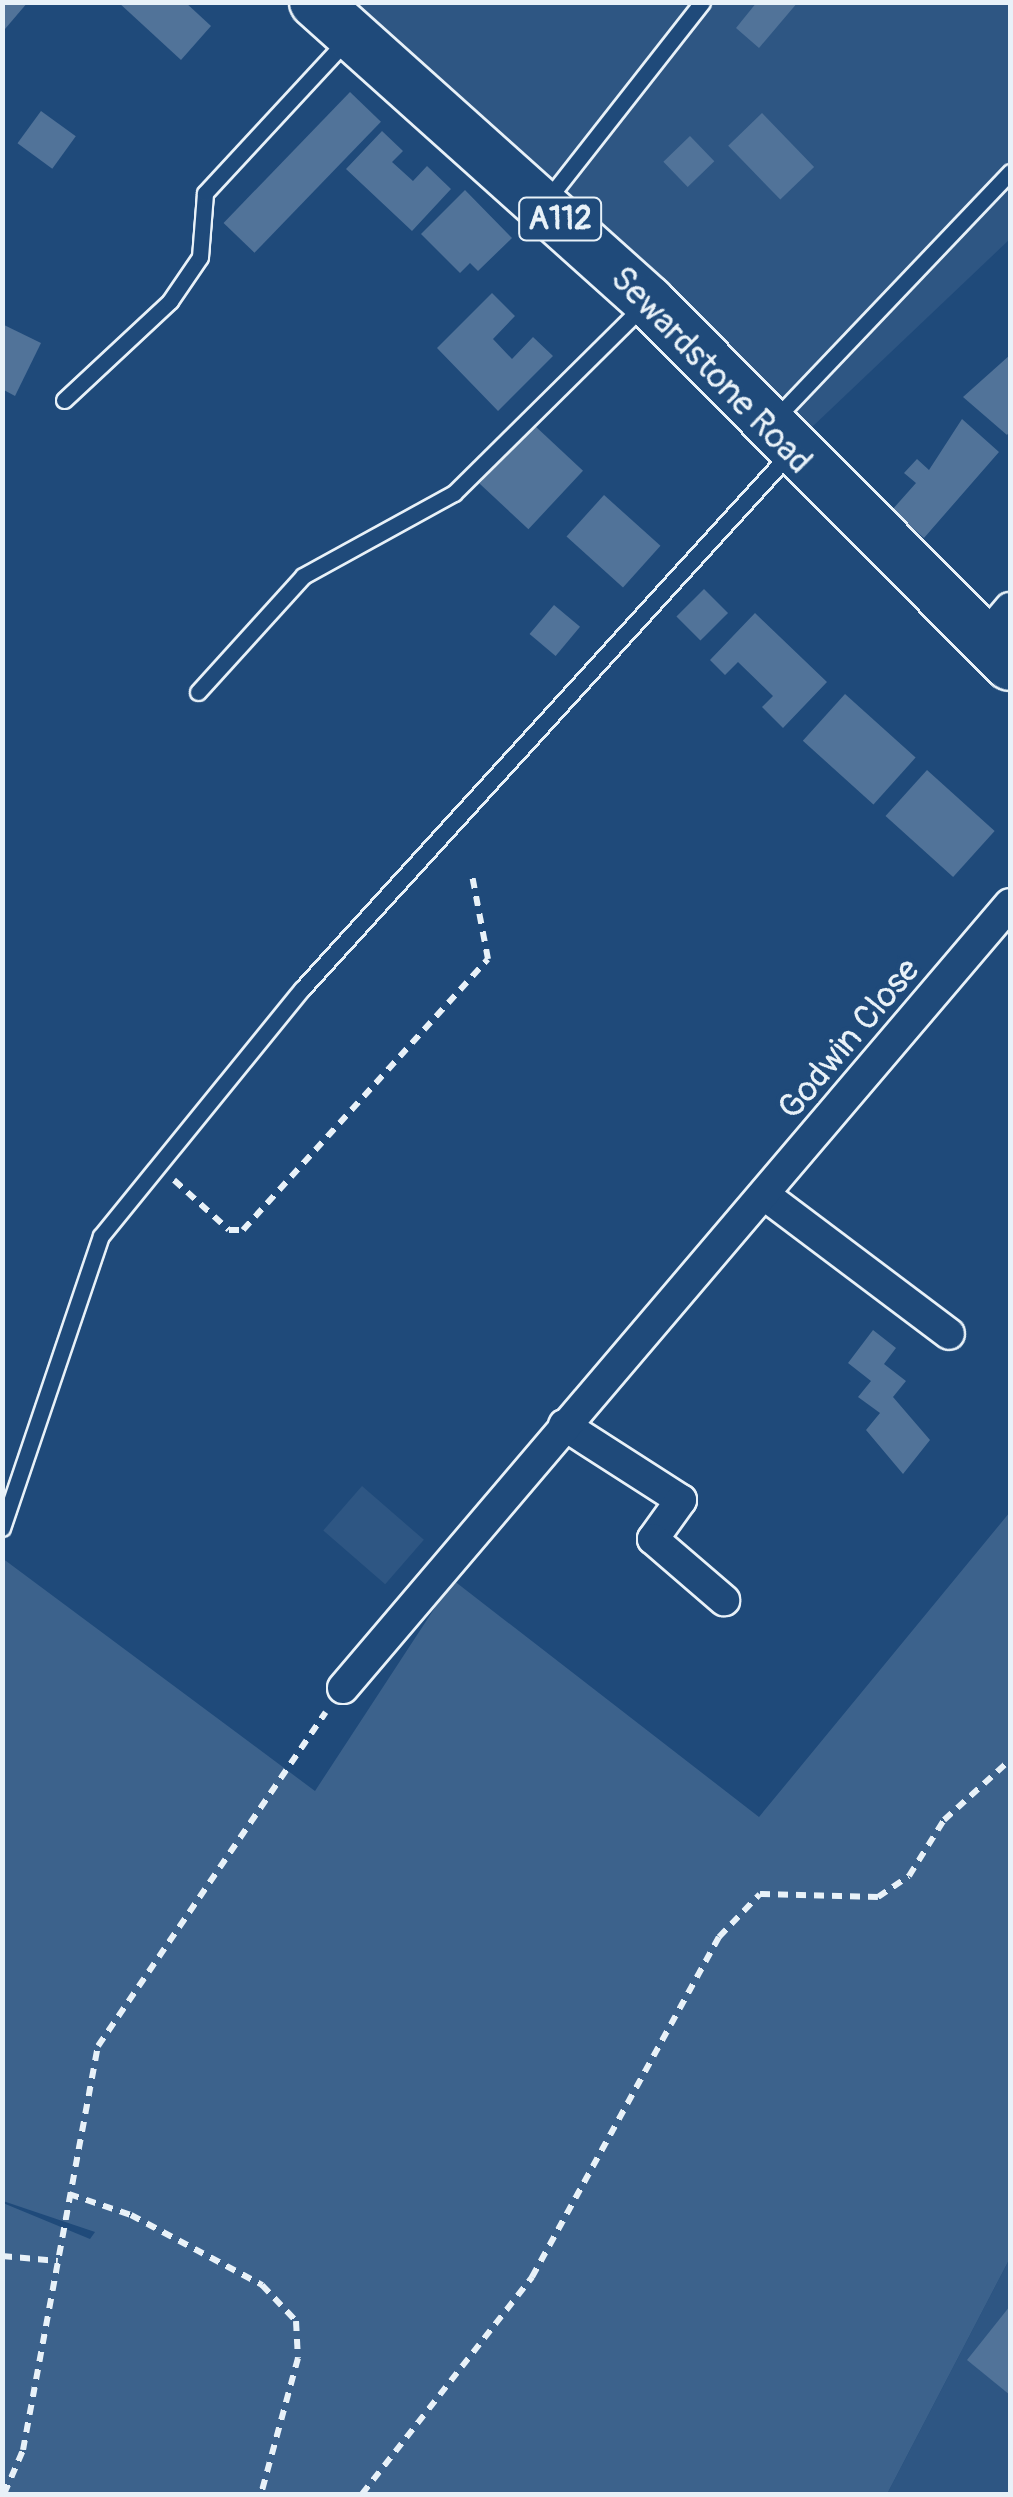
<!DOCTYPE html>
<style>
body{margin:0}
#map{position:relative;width:1013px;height:2497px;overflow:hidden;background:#1f4a7a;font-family:Pangolin,sans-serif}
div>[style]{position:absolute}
.built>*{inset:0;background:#2e5683;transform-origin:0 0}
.green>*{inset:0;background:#3c628c}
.building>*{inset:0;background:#517399;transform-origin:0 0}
.path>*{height:6px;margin-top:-3px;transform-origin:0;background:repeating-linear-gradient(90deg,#e8f1f8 0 10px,transparent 0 18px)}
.roads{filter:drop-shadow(2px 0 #e8f1f8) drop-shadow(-2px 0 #e8f1f8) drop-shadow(0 2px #e8f1f8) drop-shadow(0 -2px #e8f1f8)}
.lane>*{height:15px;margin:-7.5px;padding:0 7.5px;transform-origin:7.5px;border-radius:7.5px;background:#1f4a7a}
.street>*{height:30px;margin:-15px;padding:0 15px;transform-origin:15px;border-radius:15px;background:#1f4a7a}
.primary>*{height:50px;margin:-25px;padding:0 25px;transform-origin:25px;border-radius:25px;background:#1f4a7a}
span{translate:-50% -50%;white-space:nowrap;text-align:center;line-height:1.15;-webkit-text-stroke:9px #1f4a7a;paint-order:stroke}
.shield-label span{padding:2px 8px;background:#1f4a7a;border:2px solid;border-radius:8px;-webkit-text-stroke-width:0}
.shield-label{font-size:32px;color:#e8f1f8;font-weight:700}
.street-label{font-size:35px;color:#e8f1f8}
.frame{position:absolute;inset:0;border:5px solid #e8f1f8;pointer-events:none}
</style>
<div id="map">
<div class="built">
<div style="clip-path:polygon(336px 3px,1010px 3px,1010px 239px,810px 429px)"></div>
<div style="left:362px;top:1486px;width:82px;height:59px;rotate:41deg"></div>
<div style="clip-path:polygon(1010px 2258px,1010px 2494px,887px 2494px)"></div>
</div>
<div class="green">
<div style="clip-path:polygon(1010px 1512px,1010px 2258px,887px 2494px,3px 2494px,3px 2203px,90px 2239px,95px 2232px,3px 2201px,2px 1558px,315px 1791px,453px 1580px,759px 1817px)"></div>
</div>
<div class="building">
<div style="clip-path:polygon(2px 2px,28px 2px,5px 29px,2px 26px)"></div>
<div style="clip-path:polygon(118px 2px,185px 2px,211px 26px,181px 60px)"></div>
<div style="clip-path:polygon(757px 2px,798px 2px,759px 48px,736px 28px)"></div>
<div style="left:350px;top:92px;width:43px;height:182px;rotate:44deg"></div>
<div style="left:41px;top:111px;width:43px;height:40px;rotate:36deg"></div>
<div style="left:762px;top:113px;width:75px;height:47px;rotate:46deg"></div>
<div style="clip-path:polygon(382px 131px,403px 151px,392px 162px,413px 181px,427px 166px,451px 189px,412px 231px,346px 169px)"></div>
<div style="left:690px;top:136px;width:35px;height:37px;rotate:46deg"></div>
<div style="clip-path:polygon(465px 190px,512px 238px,478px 271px,470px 263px,460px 273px,421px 234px)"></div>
<div style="clip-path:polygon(492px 293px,515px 316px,493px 339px,512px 359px,533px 337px,553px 356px,498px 411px,437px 348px)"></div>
<div style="clip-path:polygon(2px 324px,41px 343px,15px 396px,2px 389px)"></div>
<div style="clip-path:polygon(1010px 355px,1010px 431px,1007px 435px,963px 397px)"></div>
<div style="clip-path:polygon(962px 419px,999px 452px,924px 538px,892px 510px,916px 483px,904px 473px,917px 459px,929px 470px)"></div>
<div style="left:534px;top:425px;width:67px;height:80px;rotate:43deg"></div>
<div style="left:604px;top:495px;width:76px;height:56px;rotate:42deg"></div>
<div style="left:704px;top:589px;width:34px;height:39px;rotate:45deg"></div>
<div style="left:554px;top:605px;width:34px;height:38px;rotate:40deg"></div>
<div style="clip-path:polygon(755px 613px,827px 682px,783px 728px,762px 707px,773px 696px,738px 662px,725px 675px,710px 660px)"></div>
<div style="left:845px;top:694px;width:95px;height:63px;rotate:42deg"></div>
<div style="left:927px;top:770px;width:91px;height:62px;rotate:42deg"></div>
<div style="clip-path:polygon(873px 1330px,896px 1348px,884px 1364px,906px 1381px,893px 1397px,930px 1440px,903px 1474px,866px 1430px,880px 1413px,858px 1397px,871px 1381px,848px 1363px)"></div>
<div style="clip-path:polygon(1010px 2306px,1010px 2395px,967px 2360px)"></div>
</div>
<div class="path">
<div style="left:174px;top:1180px;width:74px;rotate:42.3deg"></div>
<div style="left:229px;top:1230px;width:14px"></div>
<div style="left:243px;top:1230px;width:365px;rotate:-47.9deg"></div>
<div style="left:488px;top:959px;width:86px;rotate:-100.8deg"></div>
<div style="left:69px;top:2194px;width:65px;rotate:18.7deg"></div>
<div style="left:131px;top:2215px;width:149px;rotate:28.1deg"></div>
<div style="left:262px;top:2285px;width:50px;rotate:46.6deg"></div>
<div style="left:296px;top:2321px;width:37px;rotate:87deg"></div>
<div style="left:298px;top:2358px;width:141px;rotate:105.2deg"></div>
<div style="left:2px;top:2256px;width:56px;rotate:5.1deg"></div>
<div style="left:4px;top:2494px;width:48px;rotate:-66.6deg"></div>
<div style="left:23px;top:2450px;width:411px;rotate:-79.5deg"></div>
<div style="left:98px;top:2046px;width:404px;rotate:-55.7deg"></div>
<div style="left:362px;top:2494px;width:276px;rotate:-51.9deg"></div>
<div style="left:532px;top:2277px;width:388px;rotate:-61.2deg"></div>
<div style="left:719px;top:1937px;width:59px;rotate:-46.4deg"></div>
<div style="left:760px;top:1894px;width:118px;rotate:1.5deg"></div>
<div style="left:878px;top:1897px;width:37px;rotate:-34deg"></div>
<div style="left:909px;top:1876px;width:66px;rotate:-58deg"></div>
<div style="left:944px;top:1820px;width:89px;rotate:-42.3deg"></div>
</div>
<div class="roads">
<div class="lane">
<div style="left:547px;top:200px;width:251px;rotate:-51.9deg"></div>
<div style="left:64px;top:400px;width:145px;rotate:-43deg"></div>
<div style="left:170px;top:301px;width:53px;rotate:-55.7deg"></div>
<div style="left:200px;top:257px;width:64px;rotate:-85.5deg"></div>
<div style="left:205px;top:193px;width:207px;rotate:-47.2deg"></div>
<div style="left:775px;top:419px;width:341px;rotate:-46.4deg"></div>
<div style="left:198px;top:692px;width:156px;rotate:-47.8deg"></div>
<div style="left:303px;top:576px;width:172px;rotate:-28.8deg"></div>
<div style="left:454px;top:493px;width:264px;rotate:-44.7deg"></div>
<div style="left:2px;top:1528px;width:308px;rotate:-71.3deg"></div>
<div style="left:101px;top:1236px;width:318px;rotate:-50.9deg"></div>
<div style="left:302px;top:989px;width:725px;rotate:-47.68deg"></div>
</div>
<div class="street">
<div style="left:983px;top:640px;width:42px;rotate:-49.8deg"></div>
<div style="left:766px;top:1196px;width:229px;rotate:37deg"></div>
<div style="left:564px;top:1425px;width:139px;rotate:32.7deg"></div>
<div style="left:681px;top:1500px;width:48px;rotate:125.7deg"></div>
<div style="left:653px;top:1539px;width:94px;rotate:40.7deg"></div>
<div style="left:343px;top:1688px;width:1029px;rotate:-49.61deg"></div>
</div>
<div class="primary">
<div style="left:315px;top:2px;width:448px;rotate:41.9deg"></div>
<div style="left:648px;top:301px;width:513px;rotate:45.16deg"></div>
</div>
</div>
<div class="shield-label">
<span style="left:560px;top:219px">A112</span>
</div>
<div class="street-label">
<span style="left:711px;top:370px;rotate:46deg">Sewardstone Road</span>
<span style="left:849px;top:1039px;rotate:-50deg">Godwin Close</span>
</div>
<div class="frame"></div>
</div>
